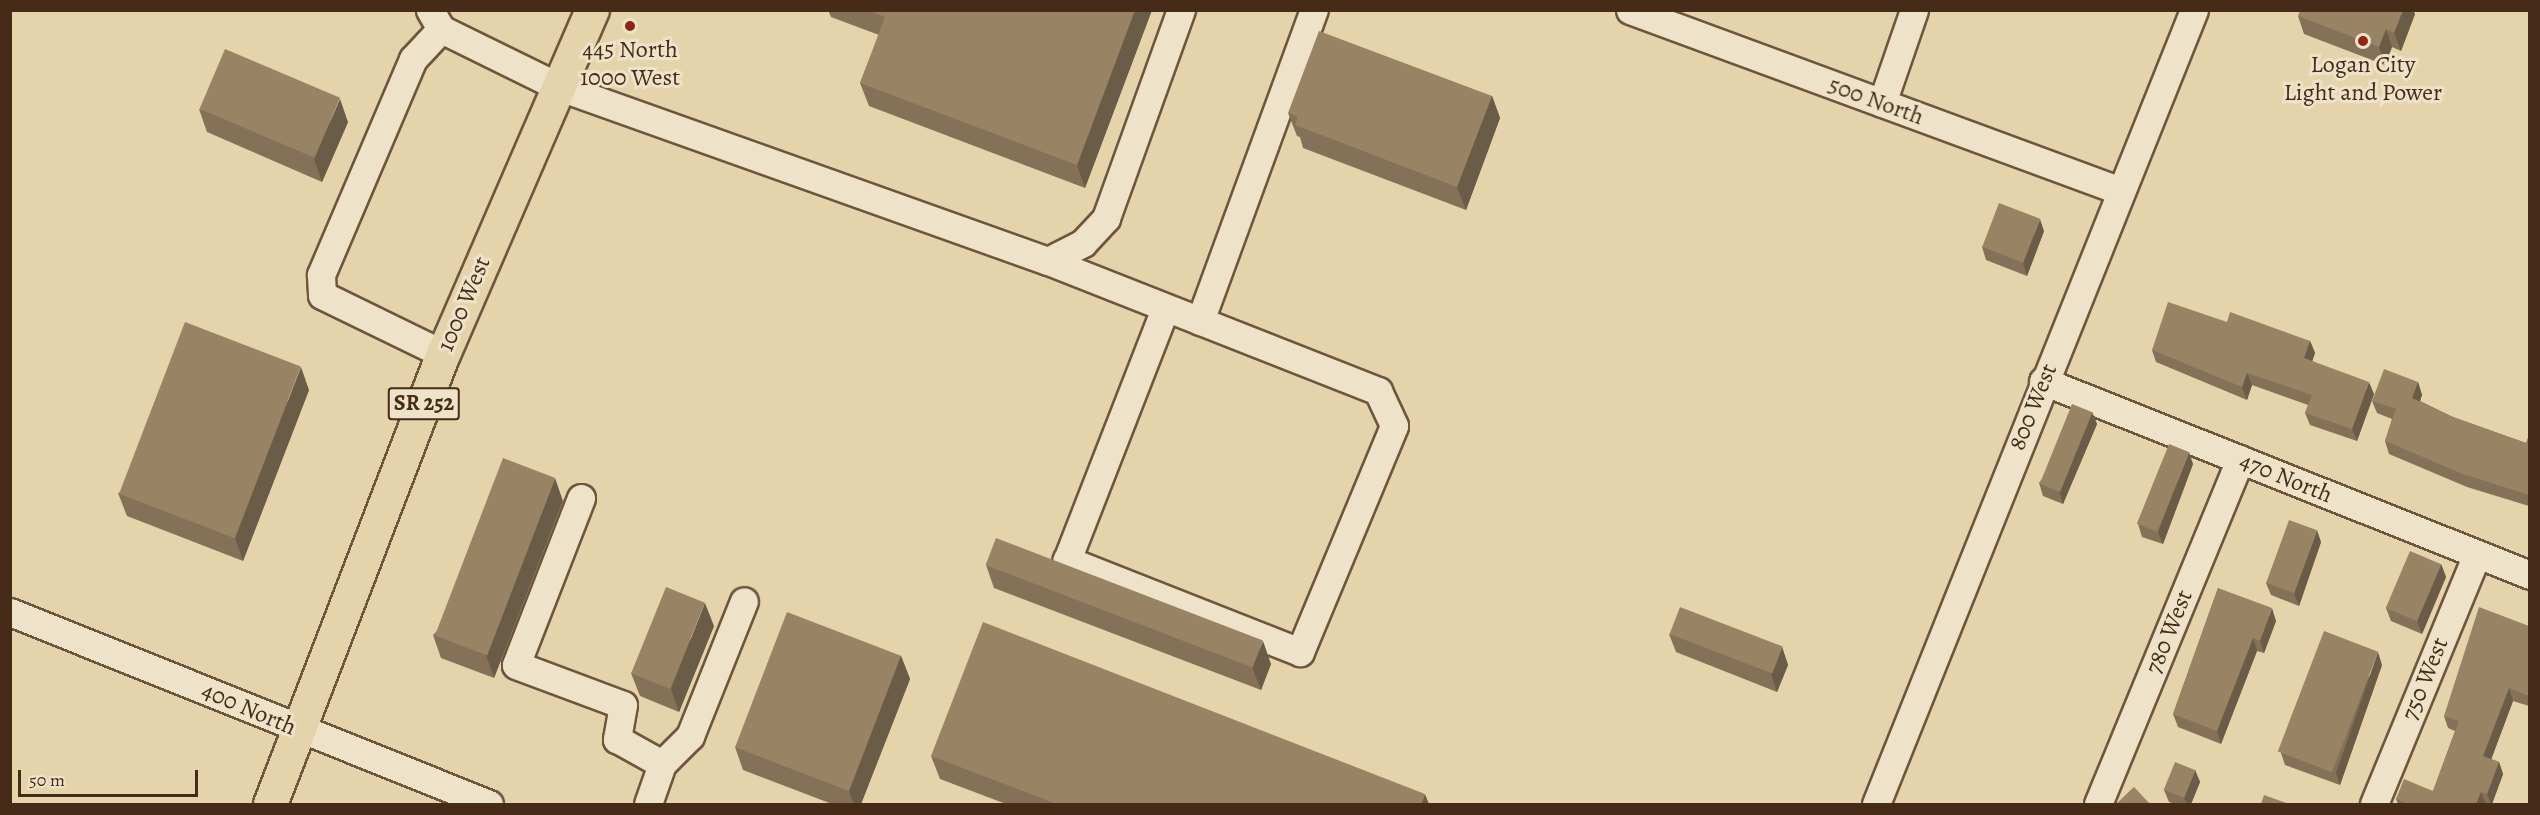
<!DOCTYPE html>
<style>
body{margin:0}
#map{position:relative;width:2540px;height:815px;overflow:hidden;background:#e5d3ac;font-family:Alegreya,serif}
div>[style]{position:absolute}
.roads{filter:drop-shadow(2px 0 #6e563d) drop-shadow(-2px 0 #6e563d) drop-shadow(0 2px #6e563d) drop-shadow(0 -2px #6e563d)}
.minor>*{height:27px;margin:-13.5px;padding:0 13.5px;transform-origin:13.5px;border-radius:13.5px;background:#eee2c9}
.major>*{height:33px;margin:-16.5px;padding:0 16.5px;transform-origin:16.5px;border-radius:16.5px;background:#e5d3ac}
.wall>*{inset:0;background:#847157}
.shaded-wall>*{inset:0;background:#6b5c47}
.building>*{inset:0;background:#998365;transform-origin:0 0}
.dots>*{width:16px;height:16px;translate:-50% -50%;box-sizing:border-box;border:3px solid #eee2c9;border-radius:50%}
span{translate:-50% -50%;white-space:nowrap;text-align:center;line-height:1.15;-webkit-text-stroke:6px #eee2c9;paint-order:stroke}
.shield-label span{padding:2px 4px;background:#eee2c9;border:2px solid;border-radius:4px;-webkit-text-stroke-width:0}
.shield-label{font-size:22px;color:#462c18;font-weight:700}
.poi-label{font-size:24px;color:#462c18}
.street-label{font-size:24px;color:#462c18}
.frame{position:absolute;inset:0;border:12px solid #462c18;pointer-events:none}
.scale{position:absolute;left:18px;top:770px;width:180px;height:27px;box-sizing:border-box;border:3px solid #462c18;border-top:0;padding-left:8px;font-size:18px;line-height:21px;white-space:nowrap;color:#462c18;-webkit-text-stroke:4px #eee2c9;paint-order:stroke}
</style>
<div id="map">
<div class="roads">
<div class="minor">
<div style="left:430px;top:10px;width:22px;rotate:60deg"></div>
<div style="left:441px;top:29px;width:129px;rotate:26.2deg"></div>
<div style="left:557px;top:86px;width:521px;rotate:19.62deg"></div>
<div style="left:1048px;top:261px;width:39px;rotate:-27deg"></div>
<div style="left:1083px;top:243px;width:34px;rotate:-47deg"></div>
<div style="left:1106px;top:218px;width:221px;rotate:-70.2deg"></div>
<div style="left:1630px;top:10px;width:523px;rotate:20.24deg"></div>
<div style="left:441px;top:29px;width:41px;rotate:133deg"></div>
<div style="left:413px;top:59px;width:235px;rotate:113.1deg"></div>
<div style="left:321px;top:275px;width:20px;rotate:87deg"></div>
<div style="left:322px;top:295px;width:135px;rotate:26deg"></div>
<div style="left:1882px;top:103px;width:98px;rotate:-71deg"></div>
<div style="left:1048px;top:261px;width:355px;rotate:21.5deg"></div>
<div style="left:1378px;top:391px;width:38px;rotate:65deg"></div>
<div style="left:1394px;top:426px;width:245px;rotate:112.6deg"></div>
<div style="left:1300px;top:652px;width:251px;rotate:-158.5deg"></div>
<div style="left:1067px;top:560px;width:270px;rotate:-68.7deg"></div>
<div style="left:1200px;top:321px;width:331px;rotate:-69.9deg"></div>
<div style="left:2043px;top:381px;width:524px;rotate:21.72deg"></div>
<div style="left:581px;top:498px;width:179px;rotate:111.3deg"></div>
<div style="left:516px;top:665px;width:114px;rotate:20.5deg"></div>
<div style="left:623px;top:705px;width:35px;rotate:100deg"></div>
<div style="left:617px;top:739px;width:51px;rotate:29.1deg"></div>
<div style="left:662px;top:764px;width:42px;rotate:109.3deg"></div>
<div style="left:10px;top:612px;width:516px;rotate:21.84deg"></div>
<div style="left:662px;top:764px;width:40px;rotate:-45deg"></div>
<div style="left:690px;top:736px;width:145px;rotate:-68.2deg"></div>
<div style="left:1876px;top:804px;width:855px;rotate:-68.17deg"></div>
<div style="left:2098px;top:804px;width:373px;rotate:-67.6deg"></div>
<div style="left:2374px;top:804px;width:270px;rotate:-67.6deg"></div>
</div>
<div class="major">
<div style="left:270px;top:804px;width:482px;rotate:-69deg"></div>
<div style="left:443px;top:354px;width:375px;rotate:-66.6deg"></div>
</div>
</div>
<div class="wall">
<div style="clip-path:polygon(828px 10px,1152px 10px,1085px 188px,869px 106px,860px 83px,879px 35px,831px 17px)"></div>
<div style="clip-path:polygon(2415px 14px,2401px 51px,2392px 47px,2385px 65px,2304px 34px,2298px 16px)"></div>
<div style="clip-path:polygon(1492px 96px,1500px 118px,1466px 210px,1303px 148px,1300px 137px,1297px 136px,1288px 113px)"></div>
<div style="clip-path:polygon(199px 109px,348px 122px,322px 182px,207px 132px)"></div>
<div style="clip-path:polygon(2044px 231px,2027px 276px,1986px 260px,1982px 247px)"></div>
<div style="clip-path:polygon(2227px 322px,2310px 341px,2315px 353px,2312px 361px,2374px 394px,2357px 441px,2310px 425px,2305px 413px,2308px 405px,2252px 385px,2247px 400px,2156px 362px,2152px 350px)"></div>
<div style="clip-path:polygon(2418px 382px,2422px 395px,2420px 401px,2453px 417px,2526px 443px,2529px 435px,2529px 506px,2467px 487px,2389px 454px,2385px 441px,2392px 419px,2377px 413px,2372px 401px)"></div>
<div style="clip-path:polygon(309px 390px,243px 561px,127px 516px,118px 493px)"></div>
<div style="clip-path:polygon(2092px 412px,2097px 424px,2063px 504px,2043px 496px,2039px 483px)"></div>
<div style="clip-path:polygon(2193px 464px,2163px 544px,2142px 537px,2138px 524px)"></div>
<div style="clip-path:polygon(563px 501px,494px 678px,441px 658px,433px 635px)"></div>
<div style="clip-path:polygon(2321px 542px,2299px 606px,2271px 595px,2266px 583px)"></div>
<div style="clip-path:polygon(2441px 564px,2446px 577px,2422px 634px,2391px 621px,2386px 608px)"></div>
<div style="clip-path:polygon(986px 565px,1271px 664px,1261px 690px,994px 588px)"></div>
<div style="clip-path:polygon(2218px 588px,2276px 621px,2264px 653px,2257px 651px,2221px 744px,2178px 727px,2173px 714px)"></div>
<div style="clip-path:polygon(714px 626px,679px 712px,640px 696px,631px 673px)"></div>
<div style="clip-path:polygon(2529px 626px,2529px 706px,2513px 701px,2491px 759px,2499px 762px,2503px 774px,2492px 804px,2398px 804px,2396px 799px,2433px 791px,2455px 731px,2448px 728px,2444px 716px)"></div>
<div style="clip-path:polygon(1669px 634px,1782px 647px,1788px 665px,1777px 692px,1676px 652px)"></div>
<div style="clip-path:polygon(901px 656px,910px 679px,861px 804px,832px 804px,743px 770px,735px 747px)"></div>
<div style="clip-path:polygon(2382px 665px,2340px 785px,2285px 765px,2281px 753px)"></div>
<div style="clip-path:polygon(931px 756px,1429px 804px,1006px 804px,940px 779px)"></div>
<div style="clip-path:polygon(2195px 770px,2200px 782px,2191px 804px,2175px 804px,2169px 802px,2164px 790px)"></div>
</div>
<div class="shaded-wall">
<div style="clip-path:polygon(1135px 10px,1152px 10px,1085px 188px,1077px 165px)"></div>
<div style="clip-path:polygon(2403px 10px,2413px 10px,2415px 14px,2401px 51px,2394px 33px)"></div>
<div style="clip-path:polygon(2386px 29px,2392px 47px,2385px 65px,2379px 47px)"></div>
<div style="clip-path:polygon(1492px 96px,1500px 118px,1466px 210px,1457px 187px)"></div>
<div style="clip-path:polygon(340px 99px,348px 122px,322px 182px,314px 159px)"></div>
<div style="clip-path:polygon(2040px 219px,2044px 231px,2027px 276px,2023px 263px)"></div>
<div style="clip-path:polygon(2310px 341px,2315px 353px,2309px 371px,2304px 358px)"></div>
<div style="clip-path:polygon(301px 367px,309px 390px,243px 561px,235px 538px)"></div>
<div style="clip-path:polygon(2247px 373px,2252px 385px,2247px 400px,2242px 387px)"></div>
<div style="clip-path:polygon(2369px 382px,2374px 394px,2357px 441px,2352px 429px)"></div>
<div style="clip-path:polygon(2418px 382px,2422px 395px,2417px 410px,2412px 398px)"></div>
<div style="clip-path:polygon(2092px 412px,2097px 424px,2063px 504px,2059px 491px)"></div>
<div style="clip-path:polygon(2189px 452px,2193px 464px,2163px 544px,2158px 532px)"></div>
<div style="clip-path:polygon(555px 478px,563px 501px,494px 678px,486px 655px)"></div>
<div style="clip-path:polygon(2317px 530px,2321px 542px,2299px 606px,2294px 593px)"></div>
<div style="clip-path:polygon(2441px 564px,2446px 577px,2422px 634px,2417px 621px)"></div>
<div style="clip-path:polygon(705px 603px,714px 626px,679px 712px,671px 689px)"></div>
<div style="clip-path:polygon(2272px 608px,2276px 621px,2264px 653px,2260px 641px)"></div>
<div style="clip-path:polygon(2253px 638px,2257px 651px,2221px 744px,2217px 731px)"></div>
<div style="clip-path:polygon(1263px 641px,1271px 664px,1261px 690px,1252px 667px)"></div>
<div style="clip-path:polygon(1782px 647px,1788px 665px,1777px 692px,1771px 674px)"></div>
<div style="clip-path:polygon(2378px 652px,2382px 665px,2340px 785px,2336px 773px)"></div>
<div style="clip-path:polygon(901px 656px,910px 679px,861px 804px,854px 804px,849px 791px)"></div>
<div style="clip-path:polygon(2509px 688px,2513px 701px,2488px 768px,2483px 756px)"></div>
<div style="clip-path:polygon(2499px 762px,2503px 774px,2492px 804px,2491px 804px,2487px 794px)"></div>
<div style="clip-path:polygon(2195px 770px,2200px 782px,2191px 804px,2187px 804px,2184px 798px)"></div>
<div style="clip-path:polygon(2481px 792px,2486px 804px,2476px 804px)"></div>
<div style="clip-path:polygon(1425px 794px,1429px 804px,1421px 804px)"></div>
</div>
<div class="building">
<div style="clip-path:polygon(867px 10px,1135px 10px,1077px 165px,860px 83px,885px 17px)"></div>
<div style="clip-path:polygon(2300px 10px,2403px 10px,2394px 33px,2386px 29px,2379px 47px,2298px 16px)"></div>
<div style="clip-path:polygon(1319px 31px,1492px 96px,1457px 187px,1295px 125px,1298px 117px,1288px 113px)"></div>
<div style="left:225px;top:49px;width:125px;height:65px;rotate:23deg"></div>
<div style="left:1999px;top:203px;width:44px;height:47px;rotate:21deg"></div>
<div style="clip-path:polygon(2168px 302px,2227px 322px,2230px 312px,2310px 341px,2304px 358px,2369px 382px,2352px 429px,2305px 413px,2312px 395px,2247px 373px,2242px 387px,2152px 350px)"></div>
<div style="left:185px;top:322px;width:124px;height:184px;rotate:21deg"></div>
<div style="clip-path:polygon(2384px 369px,2418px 382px,2412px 398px,2453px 417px,2526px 443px,2529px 435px,2529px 495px,2463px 474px,2385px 441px,2396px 409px,2372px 401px)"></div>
<div style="left:2072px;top:404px;width:22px;height:86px;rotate:22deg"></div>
<div style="left:2169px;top:444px;width:22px;height:86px;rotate:22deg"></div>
<div style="left:503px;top:458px;width:56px;height:190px;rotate:21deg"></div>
<div style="left:2289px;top:520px;width:30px;height:67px;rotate:20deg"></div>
<div style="left:996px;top:538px;width:286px;height:29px;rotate:21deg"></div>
<div style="left:2410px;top:551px;width:34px;height:62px;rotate:23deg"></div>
<div style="left:666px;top:587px;width:42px;height:93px;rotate:22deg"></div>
<div style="clip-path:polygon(2218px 588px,2272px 608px,2260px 641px,2253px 638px,2217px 731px,2173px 714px)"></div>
<div style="left:1680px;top:607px;width:110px;height:29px;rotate:21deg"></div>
<div style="clip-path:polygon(2479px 607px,2529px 626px,2529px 696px,2509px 688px,2483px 756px,2499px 762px,2487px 794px,2481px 792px,2476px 804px,2409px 804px,2396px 799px,2404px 779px,2433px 791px,2459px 721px,2444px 716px)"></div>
<div style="left:787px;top:612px;width:122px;height:145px;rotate:21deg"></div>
<div style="clip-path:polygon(983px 622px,1425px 794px,1421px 804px,1057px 804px,931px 756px)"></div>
<div style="left:2324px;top:631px;width:58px;height:129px;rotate:21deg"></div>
<div style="left:2175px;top:762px;width:22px;height:30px;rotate:22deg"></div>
<div style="clip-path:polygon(2134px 787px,2150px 804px,2116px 804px)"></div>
<div style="clip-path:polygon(2264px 795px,2289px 804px,2261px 804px)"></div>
</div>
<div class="dots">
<div style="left:630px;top:26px;background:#8f2418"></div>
<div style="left:2363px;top:41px;background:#8f2418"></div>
</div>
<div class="shield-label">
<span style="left:424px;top:404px">SR 252</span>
</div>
<div class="poi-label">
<span style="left:630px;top:64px">445 North<br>1000 West</span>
<span style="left:2363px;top:79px">Logan City<br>Light and Power</span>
</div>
<div class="street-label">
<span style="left:1876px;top:101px;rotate:20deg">500 North</span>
<span style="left:464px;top:304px;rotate:-67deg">1000 West</span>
<span style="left:2033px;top:407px;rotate:-68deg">800 West</span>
<span style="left:2286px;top:478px;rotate:22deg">470 North</span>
<span style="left:2169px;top:632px;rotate:-68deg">780 West</span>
<span style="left:2425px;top:679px;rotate:-68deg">750 West</span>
<span style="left:249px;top:709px;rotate:23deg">400 North</span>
</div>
<div class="frame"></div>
<div class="scale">50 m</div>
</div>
